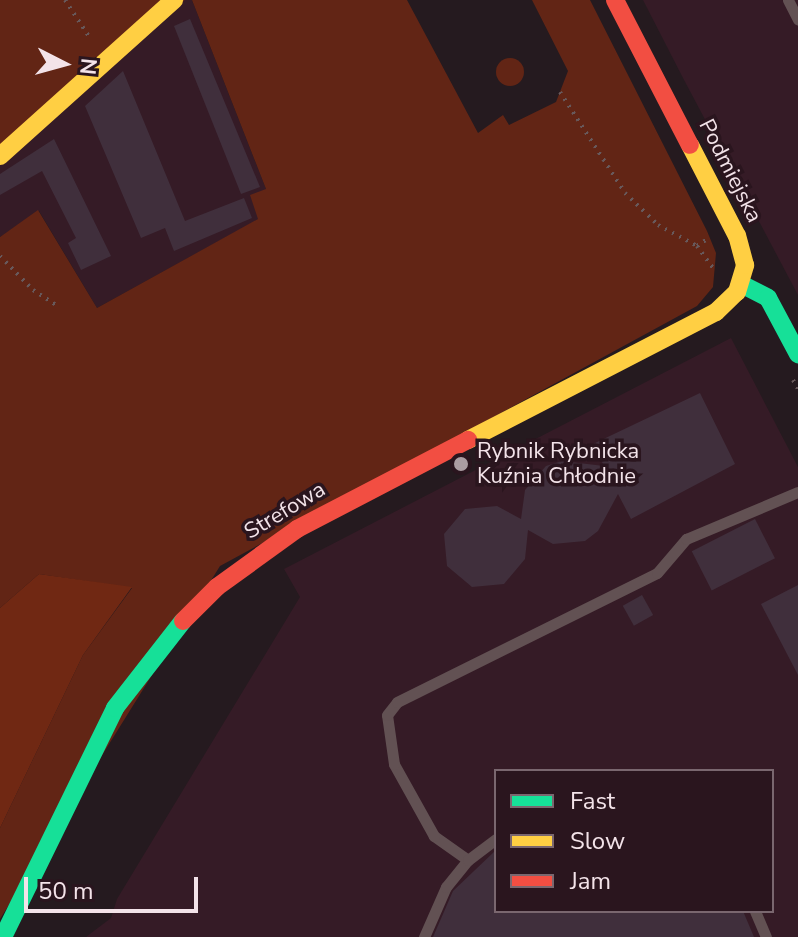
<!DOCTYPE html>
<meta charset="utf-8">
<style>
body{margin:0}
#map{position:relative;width:798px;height:937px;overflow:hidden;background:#251a1f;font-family:"Nunito Sans",sans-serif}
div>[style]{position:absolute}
.built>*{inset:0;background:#351b26}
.green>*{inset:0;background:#622515}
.round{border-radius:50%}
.forest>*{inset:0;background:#702813}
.building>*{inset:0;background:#402f3c;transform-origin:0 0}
.path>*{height:4px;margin-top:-2px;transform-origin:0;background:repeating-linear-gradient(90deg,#68595b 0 2px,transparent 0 8px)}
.lane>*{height:11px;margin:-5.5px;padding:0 5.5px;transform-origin:5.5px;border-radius:5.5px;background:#625153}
.fast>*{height:18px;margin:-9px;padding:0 9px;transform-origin:9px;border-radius:9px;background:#16e098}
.slow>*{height:18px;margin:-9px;padding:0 9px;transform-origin:9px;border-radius:9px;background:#ffcf43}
.jam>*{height:18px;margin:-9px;padding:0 9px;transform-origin:9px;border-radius:9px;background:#f24e42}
.dots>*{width:22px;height:22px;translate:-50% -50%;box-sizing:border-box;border:4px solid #2a151e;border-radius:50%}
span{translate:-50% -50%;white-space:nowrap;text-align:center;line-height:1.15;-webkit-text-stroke:7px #2a151e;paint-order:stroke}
.street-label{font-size:22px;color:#f3e3e9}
.poi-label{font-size:22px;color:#f3e3e9}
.left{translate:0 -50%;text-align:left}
.legend{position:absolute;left:494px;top:769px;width:280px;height:144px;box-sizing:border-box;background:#2a151e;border:2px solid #7a676f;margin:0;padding:10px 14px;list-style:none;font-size:24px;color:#f3e3e9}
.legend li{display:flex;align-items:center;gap:16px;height:40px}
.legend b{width:40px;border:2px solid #7a676f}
.north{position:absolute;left:24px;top:24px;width:80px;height:80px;-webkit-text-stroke:6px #2a151e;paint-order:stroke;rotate:96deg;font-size:22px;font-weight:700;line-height:32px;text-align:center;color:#f3e3e9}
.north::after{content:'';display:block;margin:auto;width:28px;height:36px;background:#f3e3e9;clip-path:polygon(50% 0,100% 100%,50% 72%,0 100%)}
.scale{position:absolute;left:24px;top:877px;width:174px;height:36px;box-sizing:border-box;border:4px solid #f3e3e9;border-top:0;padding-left:10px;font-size:24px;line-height:28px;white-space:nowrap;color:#f3e3e9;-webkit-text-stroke:6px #2a151e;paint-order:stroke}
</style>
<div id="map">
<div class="built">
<div style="clip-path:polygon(185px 0,192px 0,266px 189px,259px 219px,97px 308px,39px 211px,0 237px,0 163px)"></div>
<div style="clip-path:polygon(643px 0,798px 0,798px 295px,683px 78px)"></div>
<div style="clip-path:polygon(evenodd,731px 338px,798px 467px,798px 937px,86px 937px,111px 918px,117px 899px,300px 597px,284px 569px,731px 338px,496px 771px,772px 771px,772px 911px,496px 911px,496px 771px)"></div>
</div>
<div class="green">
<div style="clip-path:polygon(0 0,185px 0,0 163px)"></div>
<div style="clip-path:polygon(192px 0,407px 0,478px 133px,503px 115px,509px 125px,556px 102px,568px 71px,532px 0,590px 0,707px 231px,716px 253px,713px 287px,697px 306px,220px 566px,0 919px,0 828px,83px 655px,132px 588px,39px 574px,0 608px,0 237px,38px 210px,97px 308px,258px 219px,250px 195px,266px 189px)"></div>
<div class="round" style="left:496px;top:58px;width:28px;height:28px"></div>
</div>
<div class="forest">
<div style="clip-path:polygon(39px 574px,132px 587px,83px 655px,0 828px,0 608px)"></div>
</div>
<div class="building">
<div style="clip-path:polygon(190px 19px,260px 187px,241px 194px,174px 26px)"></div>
<div style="clip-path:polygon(123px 71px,185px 221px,244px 198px,252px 218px,174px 251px,165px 228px,141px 238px,85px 106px)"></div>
<div style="clip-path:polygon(54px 139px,111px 256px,81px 270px,68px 243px,76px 238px,42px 171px,0 195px,0 174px)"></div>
<div style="clip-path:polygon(700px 393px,735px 464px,631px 519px,618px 494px,598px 531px,585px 541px,553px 544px,528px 530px,525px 559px,504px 584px,472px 587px,447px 566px,444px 534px,465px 509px,497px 506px,521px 519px,525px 490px,546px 466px,562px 461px,604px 466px,593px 444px)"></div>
<div style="left:755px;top:519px;width:44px;height:71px;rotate:63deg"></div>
<div style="clip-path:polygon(798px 585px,798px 675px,761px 604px)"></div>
<div style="left:642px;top:595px;width:23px;height:22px;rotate:61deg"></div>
<div style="clip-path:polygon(496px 850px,496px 911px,743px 911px,754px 937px,433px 937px,453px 891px)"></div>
</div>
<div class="path">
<div style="left:65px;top:0;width:45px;rotate:56.7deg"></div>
<div style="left:560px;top:92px;width:120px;rotate:57.2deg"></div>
<div style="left:625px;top:193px;width:46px;rotate:44.1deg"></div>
<div style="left:658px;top:225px;width:44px;rotate:28.3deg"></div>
<div style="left:697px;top:246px;width:14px;rotate:-34deg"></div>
<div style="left:697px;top:246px;width:29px;rotate:54deg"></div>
<div style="left:0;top:256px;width:47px;rotate:45.9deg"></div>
<div style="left:33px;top:290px;width:31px;rotate:33deg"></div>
<div style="left:793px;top:380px;width:10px;rotate:61deg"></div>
</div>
<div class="lane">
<div style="left:788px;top:0;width:22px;rotate:63deg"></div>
<div style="left:468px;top:860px;width:42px;rotate:-144.8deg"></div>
<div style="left:434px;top:836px;width:82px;rotate:-119.1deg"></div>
<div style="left:394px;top:764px;width:49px;rotate:-98.1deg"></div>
<div style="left:387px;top:715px;width:16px;rotate:-52deg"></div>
<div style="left:397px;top:702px;width:290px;rotate:-26.4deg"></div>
<div style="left:657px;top:573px;width:45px;rotate:-49.5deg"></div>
<div style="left:686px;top:539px;width:121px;rotate:-22.8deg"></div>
<div style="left:755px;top:911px;width:28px;rotate:67deg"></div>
<div style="left:424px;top:937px;width:55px;rotate:-66.3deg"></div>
<div style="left:446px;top:887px;width:35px;rotate:-51deg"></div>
<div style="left:468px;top:860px;width:35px;rotate:-37deg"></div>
</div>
<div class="fast">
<div style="left:741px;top:284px;width:30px;rotate:27deg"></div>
<div style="left:768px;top:298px;width:64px;rotate:61.8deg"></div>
<div style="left:3px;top:937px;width:255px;rotate:-63.9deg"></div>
<div style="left:115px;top:708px;width:110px;rotate:-52deg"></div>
</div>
<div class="slow">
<div style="left:0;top:156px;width:234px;rotate:-41.9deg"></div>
<div style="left:468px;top:440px;width:279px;rotate:-27.3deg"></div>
<div style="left:716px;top:312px;width:29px;rotate:-44deg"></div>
<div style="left:737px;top:292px;width:28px;rotate:-73deg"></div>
<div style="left:745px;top:265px;width:30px;rotate:-105deg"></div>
<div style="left:737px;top:236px;width:102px;rotate:-117.3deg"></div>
</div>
<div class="jam">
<div style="left:615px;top:0;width:163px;rotate:62.7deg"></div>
<div style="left:183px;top:621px;width:48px;rotate:-45deg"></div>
<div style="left:217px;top:587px;width:99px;rotate:-35.9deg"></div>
<div style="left:297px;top:529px;width:193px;rotate:-27.5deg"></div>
</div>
<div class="dots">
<div style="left:461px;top:464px;background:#ab9da2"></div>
</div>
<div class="street-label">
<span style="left:730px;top:171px;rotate:63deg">Podmiejska</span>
<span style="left:285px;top:511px;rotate:-31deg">Strefowa</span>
</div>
<div class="poi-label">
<span class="left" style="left:477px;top:464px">Rybnik Rybnicka<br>Kuźnia Chłodnie</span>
</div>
<ul class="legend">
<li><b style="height:10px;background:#16e098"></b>Fast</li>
<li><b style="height:10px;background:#ffcf43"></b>Slow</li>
<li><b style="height:10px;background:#f24e42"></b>Jam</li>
</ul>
<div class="north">N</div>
<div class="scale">50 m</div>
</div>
